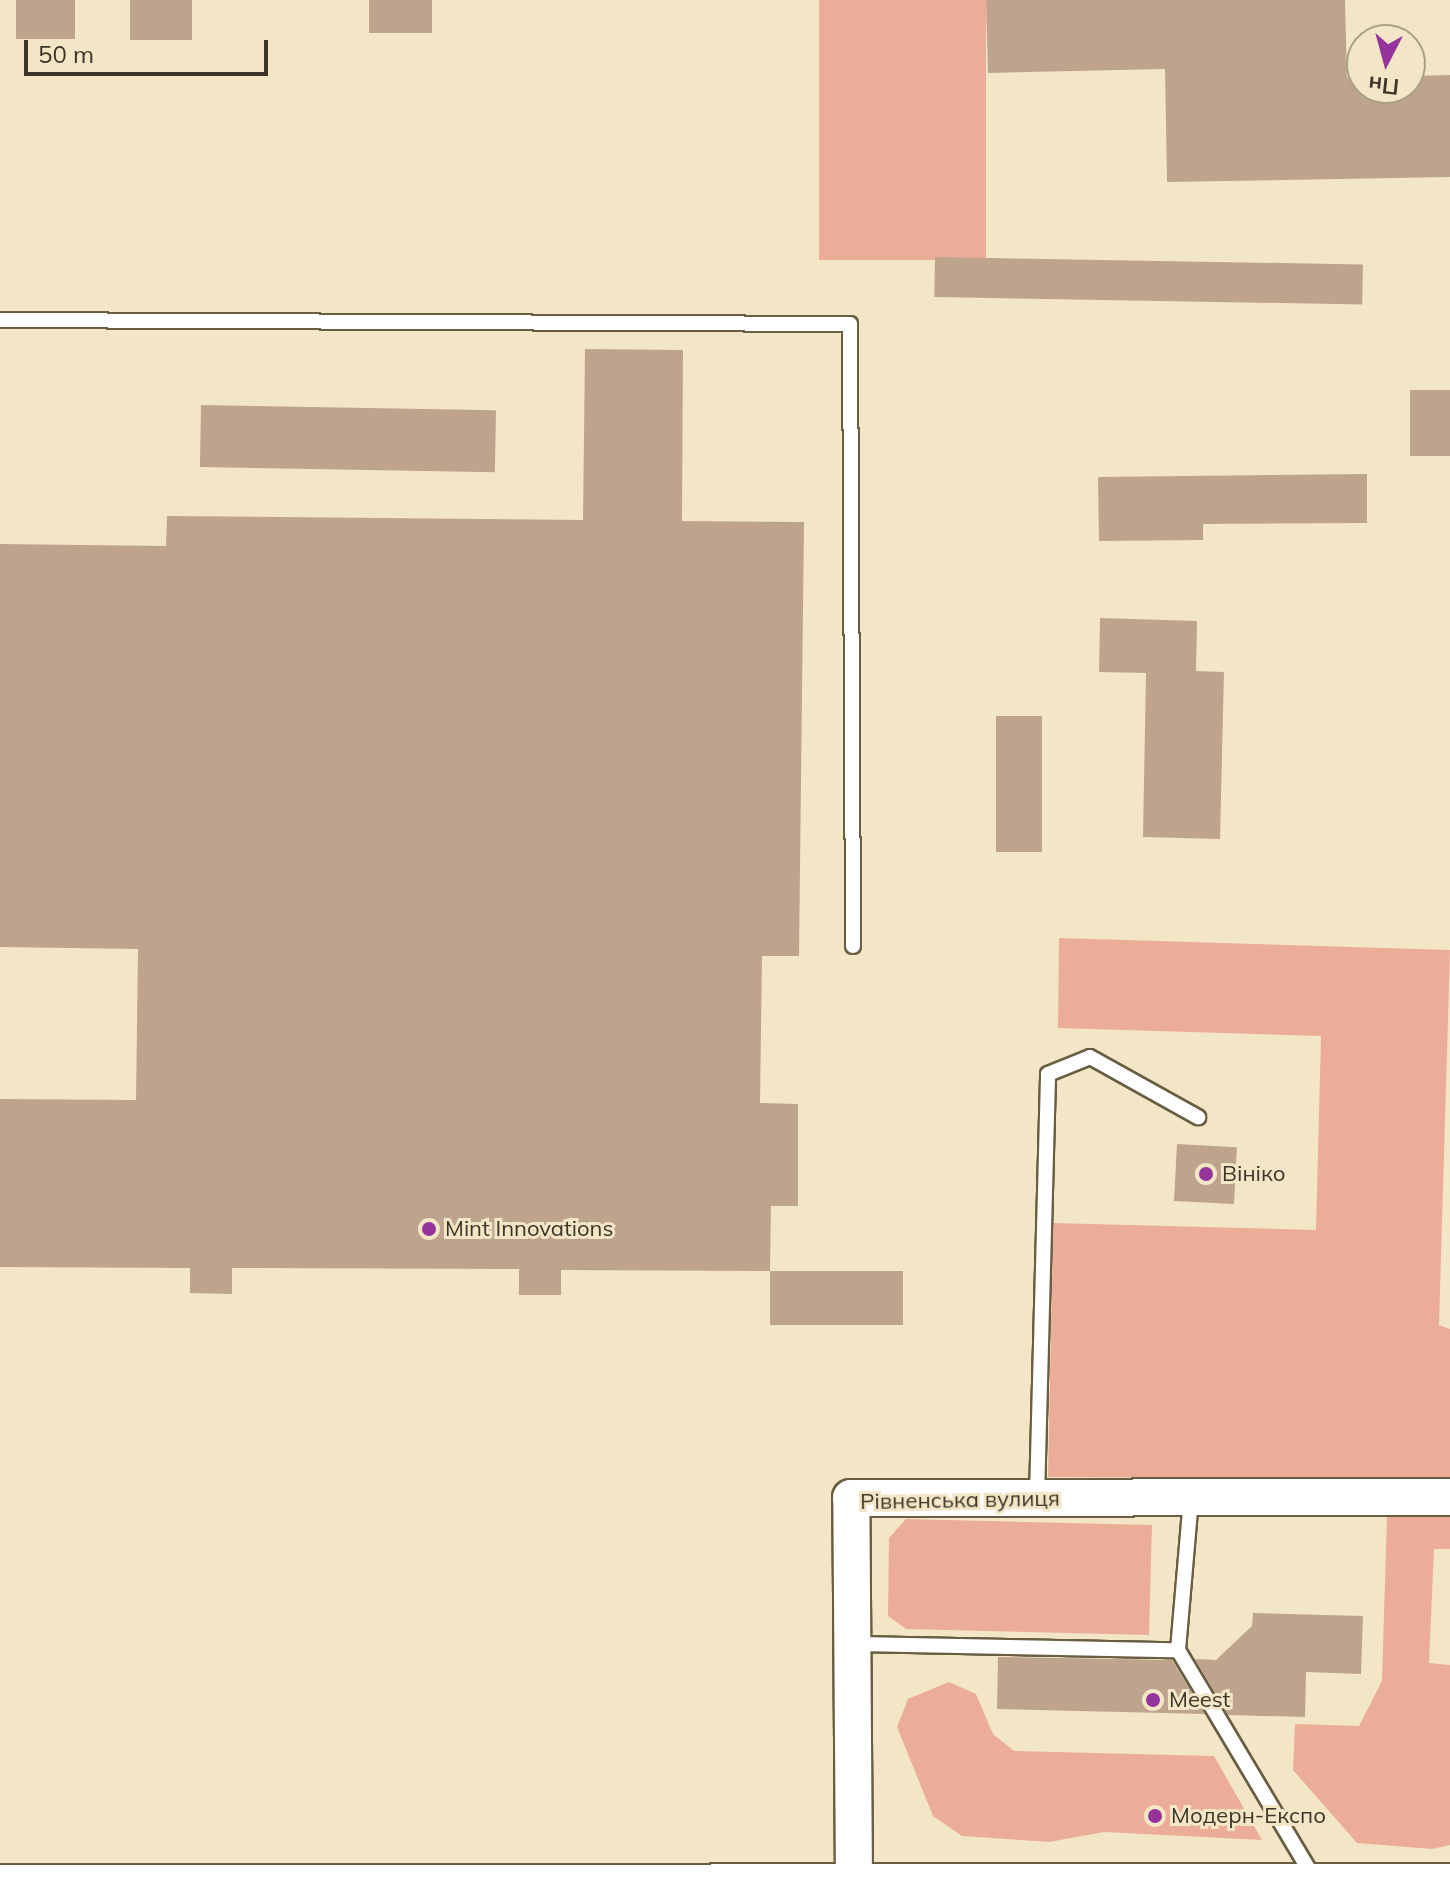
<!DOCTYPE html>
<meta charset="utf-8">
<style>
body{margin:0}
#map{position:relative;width:1450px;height:1894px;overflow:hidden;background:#f3e6c6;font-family:Mulish,sans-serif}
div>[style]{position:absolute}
.green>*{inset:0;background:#ecad98;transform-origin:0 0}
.building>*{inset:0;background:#bea48d;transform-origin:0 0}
.roads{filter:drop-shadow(2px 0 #695d42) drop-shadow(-2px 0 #695d42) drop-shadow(0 2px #695d42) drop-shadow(0 -2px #695d42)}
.service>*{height:14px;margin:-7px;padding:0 7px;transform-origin:7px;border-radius:7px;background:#fff}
.tertiary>*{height:36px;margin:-18px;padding:0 18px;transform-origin:18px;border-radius:18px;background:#fff}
.primary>*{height:44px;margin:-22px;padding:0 22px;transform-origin:22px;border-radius:22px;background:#fff}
.dots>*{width:22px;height:22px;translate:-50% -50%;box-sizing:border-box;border:4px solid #f3e6c6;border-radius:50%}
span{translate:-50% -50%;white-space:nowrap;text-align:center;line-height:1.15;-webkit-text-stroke:6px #f3e6c6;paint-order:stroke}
.poi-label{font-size:22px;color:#3b3629}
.left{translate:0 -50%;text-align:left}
.street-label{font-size:22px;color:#3b3629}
.north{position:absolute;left:1346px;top:24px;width:80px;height:80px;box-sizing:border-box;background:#f3e6c6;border:2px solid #a9a087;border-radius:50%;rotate:186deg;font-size:22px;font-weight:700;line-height:32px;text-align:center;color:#3b3629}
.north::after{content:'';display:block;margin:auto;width:28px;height:36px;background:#95349b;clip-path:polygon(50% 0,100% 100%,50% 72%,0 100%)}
.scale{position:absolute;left:24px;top:40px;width:244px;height:36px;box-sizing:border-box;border:4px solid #3b3629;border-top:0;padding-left:10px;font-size:24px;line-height:28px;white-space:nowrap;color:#3b3629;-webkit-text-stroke:6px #f3e6c6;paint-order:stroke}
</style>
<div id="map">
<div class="green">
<div style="left:819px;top:0;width:167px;height:260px"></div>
<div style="clip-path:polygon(1059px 938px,1450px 950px,1439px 1325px,1450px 1329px,1450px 1479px,1048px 1477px,1053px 1223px,1316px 1230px,1321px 1036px,1058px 1028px)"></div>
<div style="clip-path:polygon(1387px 1515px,1450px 1515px,1450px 1549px,1434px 1549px,1429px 1663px,1450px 1665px,1450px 1845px,1432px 1849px,1357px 1843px,1293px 1770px,1295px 1724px,1359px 1726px,1382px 1681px)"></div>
<div style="clip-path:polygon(906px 1519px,1152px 1525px,1149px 1635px,906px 1629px,888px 1616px,889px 1538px)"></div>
<div style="clip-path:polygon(949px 1682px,976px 1694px,993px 1734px,1014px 1751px,1214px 1756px,1262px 1840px,1104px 1832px,1049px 1842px,962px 1836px,933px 1816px,897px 1727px,908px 1699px)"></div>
</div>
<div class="building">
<div style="left:16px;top:0;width:59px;height:39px"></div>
<div style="left:130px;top:0;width:62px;height:40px"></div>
<div style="left:369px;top:0;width:63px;height:33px"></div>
<div style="clip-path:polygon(986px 0,1345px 0,1347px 77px,1362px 76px,1362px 88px,1410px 88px,1410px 76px,1450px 75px,1450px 177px,1167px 182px,1165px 69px,988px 73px)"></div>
<div style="left:935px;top:257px;width:428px;height:40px;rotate:1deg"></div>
<div style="clip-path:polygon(585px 349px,683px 350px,682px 521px,804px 522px,799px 956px,762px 956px,760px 1103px,798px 1104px,798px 1206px,771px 1206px,770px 1271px,561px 1270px,561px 1295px,519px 1295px,519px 1269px,232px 1268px,232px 1294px,190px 1293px,190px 1268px,0 1267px,0 1099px,136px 1100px,138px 949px,0 947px,0 544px,166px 546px,167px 516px,583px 520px)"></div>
<div style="left:1410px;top:390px;width:40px;height:66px"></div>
<div style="left:201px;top:405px;width:295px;height:62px;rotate:1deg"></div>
<div style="clip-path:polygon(1367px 474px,1367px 523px,1203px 524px,1203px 540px,1099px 541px,1098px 477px)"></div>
<div style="clip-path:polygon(1100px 618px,1197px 621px,1196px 671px,1224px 672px,1220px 839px,1143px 837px,1146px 673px,1099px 672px)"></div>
<div style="left:996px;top:716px;width:46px;height:136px"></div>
<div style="left:1177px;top:1144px;width:60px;height:57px;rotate:3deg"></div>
<div style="left:770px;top:1271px;width:133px;height:54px"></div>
<div style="clip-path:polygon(1253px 1613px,1363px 1616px,1361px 1674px,1306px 1672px,1305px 1717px,1228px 1715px,1195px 1659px,1216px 1660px,1252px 1626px)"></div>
<div style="clip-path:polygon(998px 1657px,1172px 1660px,1205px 1714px,997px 1709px)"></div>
</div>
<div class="roads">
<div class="service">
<div style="left:0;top:320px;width:850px;rotate:0.27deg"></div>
<div style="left:850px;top:324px;width:622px;rotate:89.72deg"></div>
<div style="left:1037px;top:1497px;width:423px;rotate:-88.5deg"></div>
<div style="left:1048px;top:1074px;width:45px;rotate:-22deg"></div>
<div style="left:1090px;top:1057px;width:124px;rotate:29.1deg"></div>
<div style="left:852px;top:1644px;width:326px;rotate:1.1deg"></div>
<div style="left:1178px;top:1650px;width:265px;rotate:59.2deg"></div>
<div style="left:1178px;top:1650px;width:152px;rotate:-85.1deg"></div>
</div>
<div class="tertiary">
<div style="left:854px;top:1882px;width:384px;rotate:-90.4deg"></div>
<div style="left:851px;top:1498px;width:599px;rotate:-0.1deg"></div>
</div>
<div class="primary">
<div style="left:0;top:1887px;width:1450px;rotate:-0.04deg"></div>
</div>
</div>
<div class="dots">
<div style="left:1206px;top:1174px;background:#95349b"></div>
<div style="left:429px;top:1229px;background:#95349b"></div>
<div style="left:1153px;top:1700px;background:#95349b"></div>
<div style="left:1155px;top:1816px;background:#95349b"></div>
</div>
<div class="poi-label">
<span class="left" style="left:1222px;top:1174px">Вініко</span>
<span class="left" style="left:445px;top:1229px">Mint Innovations</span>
<span class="left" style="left:1169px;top:1700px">Meest</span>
<span class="left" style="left:1171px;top:1816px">Модерн-Експо</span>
</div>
<div class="street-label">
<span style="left:960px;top:1500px;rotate:-1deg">Рівненська вулиця</span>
</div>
<div class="north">Пн</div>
<div class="scale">50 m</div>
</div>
